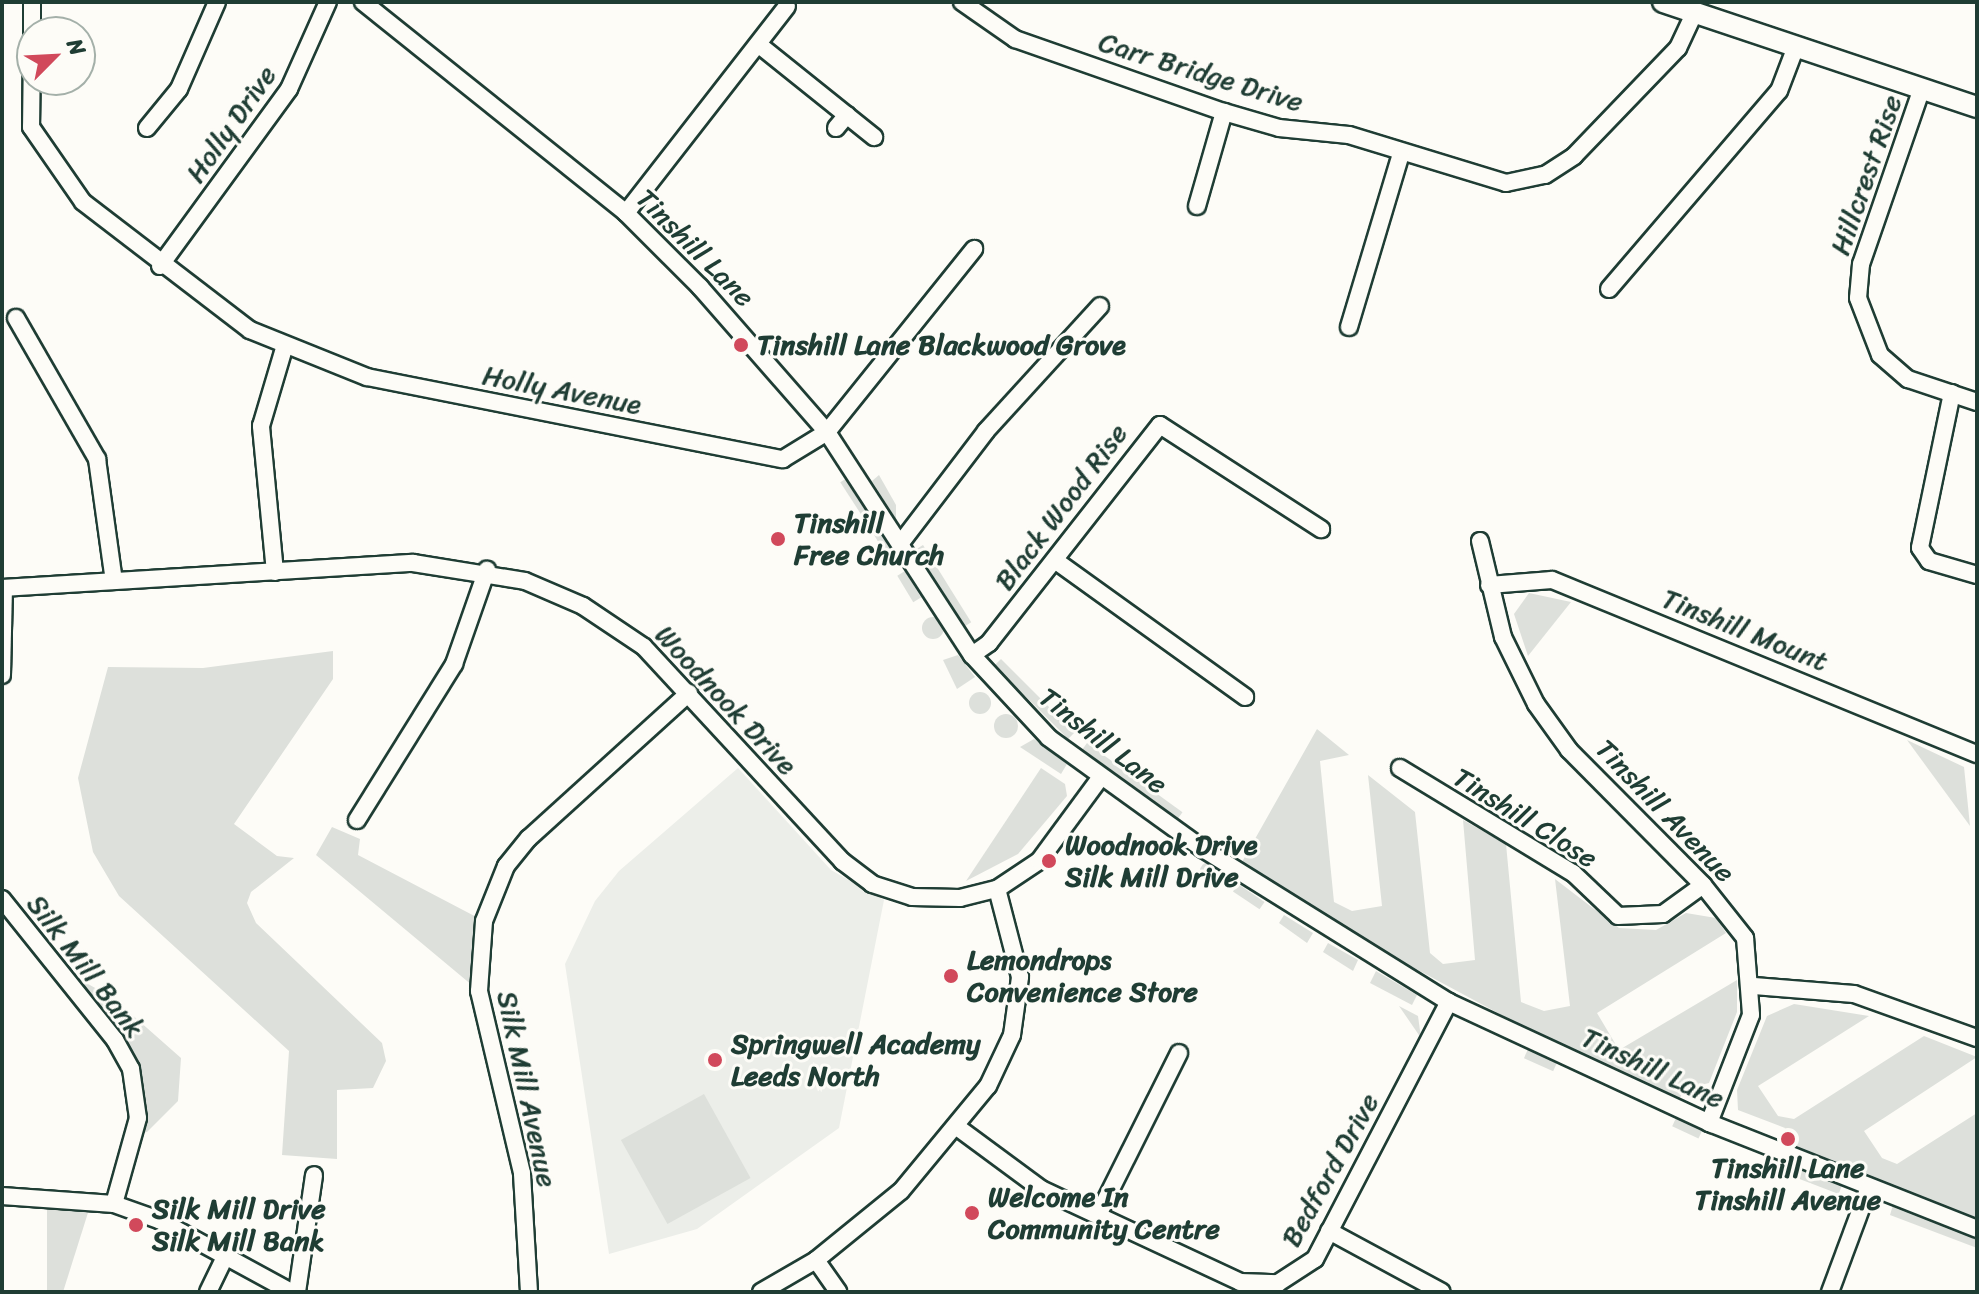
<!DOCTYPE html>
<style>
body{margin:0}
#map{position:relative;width:1979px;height:1294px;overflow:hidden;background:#fdfcf7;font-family:Sriracha,sans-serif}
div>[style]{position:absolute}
.built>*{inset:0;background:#eceee9}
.green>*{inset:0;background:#dde0db;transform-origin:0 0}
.round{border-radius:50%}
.roads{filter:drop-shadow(2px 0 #1f3d34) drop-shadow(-2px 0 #1f3d34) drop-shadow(0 2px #1f3d34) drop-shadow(0 -2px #1f3d34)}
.minor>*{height:16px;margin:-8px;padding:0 8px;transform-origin:8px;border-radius:8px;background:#fdfcf7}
.tertiary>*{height:20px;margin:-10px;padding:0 10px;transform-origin:10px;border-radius:10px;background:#fdfcf7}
.dots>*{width:22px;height:22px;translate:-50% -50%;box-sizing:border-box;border:4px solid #fdfcf7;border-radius:50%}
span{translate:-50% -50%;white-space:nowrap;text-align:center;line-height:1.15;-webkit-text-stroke:6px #fdfcf7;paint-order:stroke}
.street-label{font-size:28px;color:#1f3d34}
.poi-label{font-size:28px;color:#1f3d34;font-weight:700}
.left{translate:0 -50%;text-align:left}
.frame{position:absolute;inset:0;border:4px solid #1f3d34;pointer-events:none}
.north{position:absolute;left:16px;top:16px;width:80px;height:80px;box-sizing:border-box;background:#fdfcf7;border:2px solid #a4b0a9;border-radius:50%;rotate:66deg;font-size:22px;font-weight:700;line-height:32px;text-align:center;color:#1f3d34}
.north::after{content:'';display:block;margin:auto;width:28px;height:36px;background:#d1495b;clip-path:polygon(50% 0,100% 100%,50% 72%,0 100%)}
</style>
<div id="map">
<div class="built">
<div style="clip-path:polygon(738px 768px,831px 870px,884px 900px,839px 1128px,697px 1229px,609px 1254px,565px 964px,595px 901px,619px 871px)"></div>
</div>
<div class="green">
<div style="clip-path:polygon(879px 475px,896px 505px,896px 519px,872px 481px)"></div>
<div style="left:847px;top:478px;width:42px;height:8px;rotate:57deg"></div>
<div style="left:875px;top:521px;width:31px;height:8px;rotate:59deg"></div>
<div style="left:923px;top:545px;width:91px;height:9px;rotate:58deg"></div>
<div style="left:905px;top:571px;width:31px;height:9px;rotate:59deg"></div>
<div style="clip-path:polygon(1529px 593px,1571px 602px,1528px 656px,1514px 614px)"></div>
<div class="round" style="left:922px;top:617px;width:22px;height:22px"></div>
<div style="clip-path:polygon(333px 651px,333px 679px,234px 824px,277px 856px,294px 858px,251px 892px,247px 903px,256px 923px,382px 1043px,386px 1061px,373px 1088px,337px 1090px,337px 1159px,282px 1155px,289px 1051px,119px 896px,93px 852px,78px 778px,108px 667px,203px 668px)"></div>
<div style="clip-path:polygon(958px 655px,975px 677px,957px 689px,943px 660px)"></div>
<div style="left:1001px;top:659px;width:104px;height:9px;rotate:45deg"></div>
<div class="round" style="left:969px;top:692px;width:22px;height:22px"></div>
<div class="round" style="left:994px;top:714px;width:24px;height:24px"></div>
<div style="clip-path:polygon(1317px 729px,1349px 755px,1320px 761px,1334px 902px,1352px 911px,1382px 906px,1368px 775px,1415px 812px,1430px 953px,1443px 964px,1475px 960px,1463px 820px,1506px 844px,1521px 1002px,1544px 1011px,1570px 1006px,1555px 879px,1619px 928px,1656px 930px,1686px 913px,1716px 918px,1726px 933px,1597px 1013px,1619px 1050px,1737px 980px,1737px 1012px,1709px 1083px,1684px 1089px,1680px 1098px,1539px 1035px,1336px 926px,1242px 862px)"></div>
<div style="clip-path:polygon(1034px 739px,1067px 764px,1061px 774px,1020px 747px)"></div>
<div style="clip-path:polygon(1907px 740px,1964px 767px,1970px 826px)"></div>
<div style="left:1087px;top:743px;width:118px;height:8px;rotate:36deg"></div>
<div style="clip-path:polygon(1041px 768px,1065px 784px,1067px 796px,1018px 854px,966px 881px)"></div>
<div style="clip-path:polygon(332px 827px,360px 839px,358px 855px,484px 921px,479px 991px,316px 855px)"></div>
<div class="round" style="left:1200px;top:862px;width:18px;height:18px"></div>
<div style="left:1238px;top:884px;width:32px;height:9px;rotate:34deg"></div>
<div style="clip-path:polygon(1284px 915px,1313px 933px,1307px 943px,1279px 923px)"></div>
<div style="clip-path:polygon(1328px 943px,1358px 960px,1353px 971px,1323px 952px)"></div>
<div style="clip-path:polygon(56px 966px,113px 998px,181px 1058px,178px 1101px,147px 1132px,136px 1134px,131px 1069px)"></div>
<div style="clip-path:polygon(1376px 971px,1417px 995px,1412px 1005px,1370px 983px)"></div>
<div style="clip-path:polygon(1794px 1004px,1869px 1016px,1758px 1086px,1778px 1116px,1794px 1119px,1924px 1036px,1977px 1057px,1864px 1131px,1882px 1158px,1897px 1164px,1977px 1113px,1977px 1218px,1781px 1141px,1785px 1128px,1738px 1110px,1737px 1090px,1767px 1016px)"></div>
<div style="clip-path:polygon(1399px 1006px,1418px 1016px,1421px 1038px)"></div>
<div style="left:1528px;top:1049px;width:32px;height:10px;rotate:24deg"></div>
<div style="left:704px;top:1094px;width:96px;height:95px;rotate:61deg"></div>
<div style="left:1676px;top:1118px;width:29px;height:9px;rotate:25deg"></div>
<div style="left:1770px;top:1158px;width:77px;height:9px;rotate:21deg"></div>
<div style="clip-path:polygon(47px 1195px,92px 1200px,63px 1292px,47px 1292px)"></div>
<div style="clip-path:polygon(1893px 1205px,1977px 1238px,1977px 1248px,1890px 1215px)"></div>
</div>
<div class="roads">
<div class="minor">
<div style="left:363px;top:2px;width:337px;rotate:38.7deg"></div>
<div style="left:626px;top:213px;width:105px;rotate:45deg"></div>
<div style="left:700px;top:287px;width:193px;rotate:48.8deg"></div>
<div style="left:827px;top:432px;width:266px;rotate:57deg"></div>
<div style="left:972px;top:655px;width:113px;rotate:47.1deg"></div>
<div style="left:1049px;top:738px;width:190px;rotate:35.8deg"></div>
<div style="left:1203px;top:849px;width:290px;rotate:31.9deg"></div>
<div style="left:1449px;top:1002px;width:290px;rotate:24.9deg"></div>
<div style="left:1712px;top:1124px;width:285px;rotate:21.6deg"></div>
<div style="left:962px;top:2px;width:65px;rotate:34.9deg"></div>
<div style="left:1015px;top:39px;width:221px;rotate:19.3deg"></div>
<div style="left:1224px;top:112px;width:57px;rotate:16.2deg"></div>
<div style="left:1279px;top:128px;width:70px;rotate:5.7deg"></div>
<div style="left:1349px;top:135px;width:164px;rotate:17deg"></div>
<div style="left:1506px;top:183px;width:40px;rotate:-12deg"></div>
<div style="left:1545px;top:175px;width:35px;rotate:-33deg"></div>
<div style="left:1574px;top:156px;width:150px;rotate:-46.1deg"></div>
<div style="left:1678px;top:48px;width:38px;rotate:-65deg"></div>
<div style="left:32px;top:32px;width:30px;rotate:-90deg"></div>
<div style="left:758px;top:44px;width:149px;rotate:38.7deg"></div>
<div style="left:32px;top:48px;width:79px;rotate:90.7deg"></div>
<div style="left:31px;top:127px;width:91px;rotate:55.3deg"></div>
<div style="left:83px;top:202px;width:210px;rotate:37.5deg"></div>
<div style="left:250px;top:330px;width:126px;rotate:21.9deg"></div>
<div style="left:367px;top:377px;width:424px;rotate:11.2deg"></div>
<div style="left:783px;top:459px;width:52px;rotate:-31.5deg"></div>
<div style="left:827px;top:432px;width:235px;rotate:-51.2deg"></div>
<div style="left:1922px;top:88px;width:186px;rotate:109.1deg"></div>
<div style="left:1861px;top:264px;width:34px;rotate:95deg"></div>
<div style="left:1858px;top:298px;width:61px;rotate:68.9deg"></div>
<div style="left:1880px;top:355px;width:37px;rotate:41deg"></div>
<div style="left:1908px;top:379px;width:73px;rotate:18.4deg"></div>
<div style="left:147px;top:128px;width:50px;rotate:-50.6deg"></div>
<div style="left:179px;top:89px;width:95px;rotate:-66.4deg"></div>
<div style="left:836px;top:128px;width:17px;rotate:-50deg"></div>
<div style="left:1197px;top:206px;width:98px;rotate:-74deg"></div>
<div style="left:626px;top:213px;width:262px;rotate:-52.1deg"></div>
<div style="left:160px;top:266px;width:219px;rotate:-53.9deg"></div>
<div style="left:289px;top:89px;width:95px;rotate:-65.9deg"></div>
<div style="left:1609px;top:289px;width:261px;rotate:-49.4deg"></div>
<div style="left:1779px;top:91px;width:45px;rotate:-69.1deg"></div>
<div style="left:16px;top:318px;width:163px;rotate:60.1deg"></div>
<div style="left:97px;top:459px;width:123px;rotate:82.1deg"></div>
<div style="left:1349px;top:327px;width:181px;rotate:-73.3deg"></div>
<div style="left:1952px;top:393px;width:158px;rotate:101.7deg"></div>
<div style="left:1920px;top:548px;width:16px;rotate:55deg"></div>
<div style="left:1929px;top:561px;width:50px;rotate:16.3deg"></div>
<div style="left:1480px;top:541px;width:99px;rotate:76.5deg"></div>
<div style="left:1503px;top:637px;width:75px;rotate:63.8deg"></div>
<div style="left:1536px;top:704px;width:57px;rotate:54.3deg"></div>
<div style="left:1569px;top:750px;width:190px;rotate:45.2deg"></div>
<div style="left:1703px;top:885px;width:68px;rotate:51.6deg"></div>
<div style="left:1745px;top:938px;width:77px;rotate:85.5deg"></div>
<div style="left:1751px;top:1015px;width:116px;rotate:111.3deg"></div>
<div style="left:900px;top:544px;width:142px;rotate:-52.7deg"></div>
<div style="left:986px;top:431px;width:169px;rotate:-47.6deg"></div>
<div style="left:1056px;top:561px;width:233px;rotate:35.7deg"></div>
<div style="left:275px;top:572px;width:147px;rotate:-95.5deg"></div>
<div style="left:261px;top:426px;width:84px;rotate:-73.5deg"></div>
<div style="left:1489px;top:585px;width:63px;rotate:-4.5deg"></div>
<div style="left:1552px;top:580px;width:459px;rotate:22.3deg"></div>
<div style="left:2px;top:588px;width:412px;rotate:-3.5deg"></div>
<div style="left:413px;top:563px;width:113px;rotate:9.1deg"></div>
<div style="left:525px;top:581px;width:63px;rotate:23.3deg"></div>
<div style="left:583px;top:606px;width:73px;rotate:33.9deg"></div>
<div style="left:644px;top:647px;width:292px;rotate:47.2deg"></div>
<div style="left:842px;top:861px;width:38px;rotate:37deg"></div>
<div style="left:872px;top:884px;width:42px;rotate:18deg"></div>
<div style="left:912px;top:897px;width:48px;rotate:1.2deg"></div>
<div style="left:960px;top:898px;width:38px;rotate:-14deg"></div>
<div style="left:997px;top:889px;width:50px;rotate:-33.7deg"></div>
<div style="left:1039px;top:861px;width:104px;rotate:-53.6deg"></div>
<div style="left:972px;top:655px;width:21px;rotate:-35deg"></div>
<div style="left:989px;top:643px;width:277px;rotate:-51.9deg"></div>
<div style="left:1160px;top:425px;width:192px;rotate:32.9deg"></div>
<div style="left:2px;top:675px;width:87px;rotate:-88.7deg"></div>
<div style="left:1400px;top:768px;width:202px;rotate:31.3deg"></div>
<div style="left:1573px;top:873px;width:62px;rotate:43.7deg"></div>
<div style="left:1618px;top:916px;width:45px;rotate:-2.5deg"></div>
<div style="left:1663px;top:914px;width:49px;rotate:-35.9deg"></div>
<div style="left:357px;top:820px;width:184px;rotate:-58.1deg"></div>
<div style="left:454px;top:664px;width:100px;rotate:-70.7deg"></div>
<div style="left:2px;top:899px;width:181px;rotate:51.3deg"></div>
<div style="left:115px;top:1040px;width:33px;rotate:61deg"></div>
<div style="left:131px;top:1069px;width:49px;rotate:81.9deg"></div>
<div style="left:138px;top:1118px;width:89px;rotate:105.6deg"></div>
<div style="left:1754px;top:986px;width:100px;rotate:4.6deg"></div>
<div style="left:1854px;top:994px;width:131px;rotate:19.7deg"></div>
<div style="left:957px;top:1127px;width:104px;rotate:36.4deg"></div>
<div style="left:1041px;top:1189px;width:220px;rotate:25deg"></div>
<div style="left:1240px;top:1282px;width:38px;rotate:2deg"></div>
<div style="left:1278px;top:1283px;width:44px;rotate:-33deg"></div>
<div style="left:1315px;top:1259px;width:290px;rotate:-62.5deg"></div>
<div style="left:2px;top:1196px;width:112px;rotate:4.1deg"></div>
<div style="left:114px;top:1204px;width:48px;rotate:19.6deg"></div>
<div style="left:159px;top:1220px;width:150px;rotate:28.6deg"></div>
<div style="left:1098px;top:1215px;width:181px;rotate:-63.4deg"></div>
<div style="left:1329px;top:1231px;width:128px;rotate:28.4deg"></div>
<div style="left:816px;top:1260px;width:39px;rotate:55deg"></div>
<div style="left:208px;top:1292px;width:41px;rotate:-64.1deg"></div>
<div style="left:297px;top:1292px;width:118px;rotate:-81.7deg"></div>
<div style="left:529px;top:1292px;width:119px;rotate:-93.4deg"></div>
<div style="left:522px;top:1173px;width:187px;rotate:-103.3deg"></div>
<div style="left:479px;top:991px;width:70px;rotate:-85.9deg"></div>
<div style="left:484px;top:921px;width:59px;rotate:-68.2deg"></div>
<div style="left:506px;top:866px;width:36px;rotate:-51deg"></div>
<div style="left:529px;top:838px;width:216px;rotate:-42.2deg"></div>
<div style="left:761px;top:1292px;width:64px;rotate:-30.2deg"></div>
<div style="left:816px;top:1260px;width:109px;rotate:-39.1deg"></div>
<div style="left:901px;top:1191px;width:136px;rotate:-50.4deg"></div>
<div style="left:988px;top:1086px;width:56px;rotate:-64.8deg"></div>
<div style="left:1012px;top:1035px;width:59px;rotate:-82.1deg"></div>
<div style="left:1020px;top:977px;width:91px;rotate:-104.6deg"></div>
<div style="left:1830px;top:1292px;width:112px;rotate:-69.6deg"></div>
</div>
<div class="tertiary">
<div style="left:1663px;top:2px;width:331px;rotate:18.5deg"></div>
</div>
</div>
<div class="dots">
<div style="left:741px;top:345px;background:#d1495b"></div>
<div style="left:778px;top:539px;background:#d1495b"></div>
<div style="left:1049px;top:861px;background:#d1495b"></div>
<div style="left:951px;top:976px;background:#d1495b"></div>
<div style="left:715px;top:1060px;background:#d1495b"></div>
<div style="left:1788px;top:1139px;background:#d1495b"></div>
<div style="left:972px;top:1213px;background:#d1495b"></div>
<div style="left:136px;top:1225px;background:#d1495b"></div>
</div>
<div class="street-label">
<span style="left:1201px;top:72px;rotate:17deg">Carr Bridge Drive</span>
<span style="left:231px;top:124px;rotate:-55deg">Holly Drive</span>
<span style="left:1866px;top:175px;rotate:-71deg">Hillcrest Rise</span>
<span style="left:695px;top:248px;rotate:45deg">Tinshill Lane</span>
<span style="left:562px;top:390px;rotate:11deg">Holly Avenue</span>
<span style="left:1061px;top:507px;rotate:-53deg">Black Wood Rise</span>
<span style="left:1745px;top:630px;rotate:22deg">Tinshill Mount</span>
<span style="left:726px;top:700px;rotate:47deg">Woodnook Drive</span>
<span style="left:1103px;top:741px;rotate:38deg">Tinshill Lane</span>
<span style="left:1665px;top:811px;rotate:46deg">Tinshill Avenue</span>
<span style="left:1525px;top:818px;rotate:32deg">Tinshill Close</span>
<span style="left:86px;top:966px;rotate:52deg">Silk Mill Bank</span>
<span style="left:1653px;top:1068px;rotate:25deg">Tinshill Lane</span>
<span style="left:527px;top:1089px;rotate:78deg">Silk Mill Avenue</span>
<span style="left:1330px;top:1170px;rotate:-61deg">Bedford Drive</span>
</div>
<div class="poi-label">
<span class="left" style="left:757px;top:345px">Tinshill Lane Blackwood Grove</span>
<span class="left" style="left:794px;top:539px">Tinshill<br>Free Church</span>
<span class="left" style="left:1065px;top:861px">Woodnook Drive<br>Silk Mill Drive</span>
<span class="left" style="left:967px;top:976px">Lemondrops<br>Convenience Store</span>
<span class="left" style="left:731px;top:1060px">Springwell Academy<br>Leeds North</span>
<span style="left:1788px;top:1184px">Tinshill Lane<br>Tinshill Avenue</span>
<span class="left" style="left:988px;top:1213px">Welcome In<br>Community Centre</span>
<span class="left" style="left:152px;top:1225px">Silk Mill Drive<br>Silk Mill Bank</span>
</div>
<div class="frame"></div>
<div class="north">N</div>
</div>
